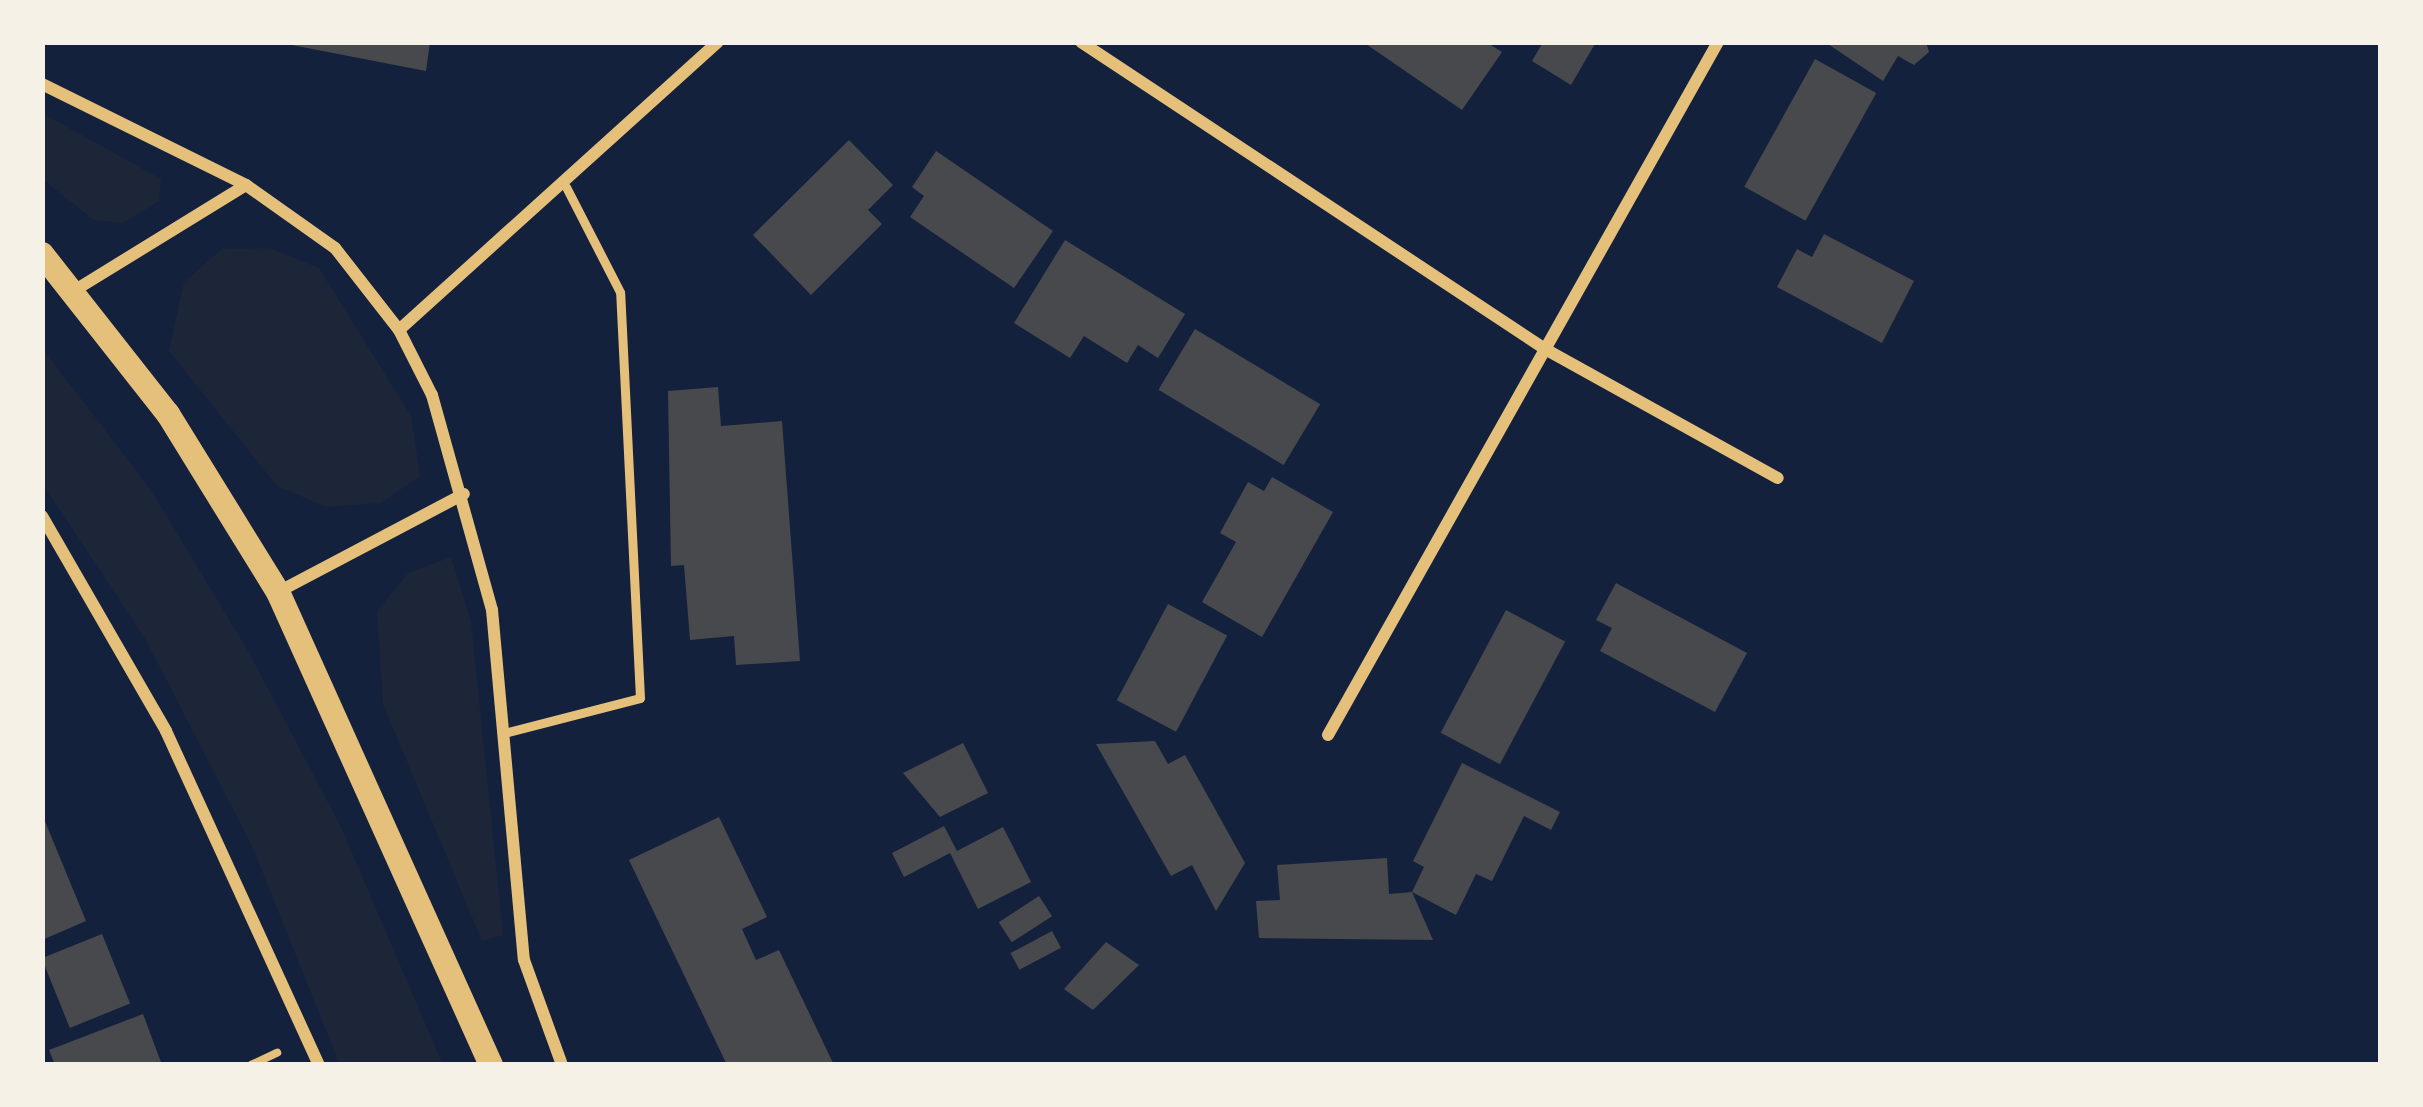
<!DOCTYPE html>
<style>
body{margin:0}
#map{position:relative;width:2423px;height:1107px;overflow:hidden;background:#14213d;font-family:Manrope,sans-serif}
div>[style]{position:absolute}
.green>*{inset:0;background:#1d2539}
.building>*{inset:0;background:#48494c;transform-origin:0 0}
.path>*{height:8px;margin:-4px;padding:0 4px;transform-origin:4px;border-radius:4px;background:#e5c07b}
.service>*{height:9px;margin:-4.5px;padding:0 4.5px;transform-origin:4.5px;border-radius:4.5px;background:#e5c07b}
.minor>*{height:12px;margin:-6px;padding:0 6px;transform-origin:6px;border-radius:6px;background:#e5c07b}
.secondary>*{height:24px;margin:-12px;padding:0 12px;transform-origin:12px;border-radius:12px;background:#e5c07b}
span{translate:-50% -50%;white-space:nowrap;text-align:center;line-height:1.15;-webkit-text-stroke:10px #f6f1e7;paint-order:stroke}
.frame{position:absolute;inset:0;border:45px solid #f6f1e7;pointer-events:none}
</style>
<div id="map">
<div class="green">
<div style="clip-path:polygon(42px 113px,161px 179px,159px 201px,123px 223px,94px 220px,42px 179px)"></div>
<div style="clip-path:polygon(269px 248px,319px 268px,411px 416px,420px 476px,381px 503px,326px 507px,277px 486px,169px 351px,184px 282px,222px 249px)"></div>
<div style="clip-path:polygon(42px 348px,151px 490px,248px 651px,341px 827px,443px 1065px,340px 1065px,252px 846px,146px 640px,42px 483px)"></div>
<div style="clip-path:polygon(451px 557px,471px 621px,503px 935px,482px 941px,383px 704px,377px 611px,408px 573px)"></div>
</div>
<div class="building">
<div style="clip-path:polygon(276px 42px,430px 42px,426px 71px)"></div>
<div style="clip-path:polygon(1363px 42px,1486px 42px,1502px 52px,1462px 110px)"></div>
<div style="clip-path:polygon(1543px 42px,1596px 42px,1571px 85px,1532px 61px)"></div>
<div style="clip-path:polygon(1825px 42px,1926px 42px,1929px 52px,1914px 65px,1898px 56px,1883px 81px)"></div>
<div style="left:1815px;top:59px;width:70px;height:146px;rotate:29deg"></div>
<div style="clip-path:polygon(849px 140px,893px 185px,868px 210px,882px 224px,811px 295px,753px 235px)"></div>
<div style="clip-path:polygon(936px 151px,1053px 231px,1014px 288px,910px 217px,924px 196px,912px 187px)"></div>
<div style="clip-path:polygon(1824px 234px,1914px 281px,1882px 343px,1777px 287px,1797px 249px,1812px 257px)"></div>
<div style="clip-path:polygon(1065px 240px,1185px 314px,1158px 358px,1138px 345px,1127px 363px,1084px 336px,1070px 358px,1014px 323px)"></div>
<div style="left:1195px;top:329px;width:146px;height:71px;rotate:31deg"></div>
<div style="clip-path:polygon(718px 387px,721px 426px,782px 421px,800px 661px,736px 665px,734px 636px,690px 640px,684px 565px,671px 566px,668px 391px)"></div>
<div style="clip-path:polygon(1272px 477px,1333px 512px,1262px 637px,1202px 602px,1236px 542px,1220px 533px,1248px 482px,1264px 491px)"></div>
<div style="clip-path:polygon(1616px 583px,1747px 653px,1715px 712px,1600px 651px,1612px 628px,1596px 620px)"></div>
<div style="left:1168px;top:604px;width:67px;height:109px;rotate:28deg"></div>
<div style="left:1506px;top:610px;width:67px;height:139px;rotate:28deg"></div>
<div style="clip-path:polygon(1155px 741px,1168px 764px,1185px 755px,1245px 863px,1216px 911px,1192px 865px,1171px 876px,1096px 744px)"></div>
<div style="clip-path:polygon(963px 743px,988px 793px,940px 817px,903px 773px)"></div>
<div style="clip-path:polygon(1462px 763px,1560px 812px,1551px 830px,1524px 816px,1492px 881px,1476px 874px,1456px 915px,1412px 892px,1424px 867px,1413px 861px)"></div>
<div style="clip-path:polygon(42px 814px,86px 921px,42px 940px)"></div>
<div style="clip-path:polygon(719px 817px,767px 917px,742px 929px,756px 960px,779px 950px,834px 1065px,727px 1065px,629px 860px)"></div>
<div style="clip-path:polygon(944px 826px,957px 851px,1003px 827px,1031px 882px,978px 909px,950px 853px,904px 877px,892px 853px)"></div>
<div style="clip-path:polygon(1387px 858px,1389px 894px,1412px 892px,1433px 940px,1259px 938px,1256px 901px,1280px 900px,1277px 865px)"></div>
<div style="left:1039px;top:896px;width:24px;height:48px;rotate:57deg"></div>
<div style="left:1052px;top:931px;width:19px;height:47px;rotate:62deg"></div>
<div style="left:102px;top:934px;width:75px;height:65px;rotate:68deg"></div>
<div style="clip-path:polygon(1106px 942px,1139px 965px,1093px 1010px,1064px 989px)"></div>
<div style="clip-path:polygon(143px 1014px,162px 1065px,55px 1065px,49px 1050px)"></div>
</div>
<div class="path">
<div style="left:251px;top:1065px;width:29px;rotate:-25deg"></div>
</div>
<div class="service">
<div style="left:504px;top:733px;width:140px;rotate:-14.4deg"></div>
<div style="left:640px;top:698px;width:406px;rotate:-92.8deg"></div>
<div style="left:620px;top:292px;width:118px;rotate:-117.2deg"></div>
</div>
<div class="minor">
<div style="left:1081px;top:42px;width:556px;rotate:33.49deg"></div>
<div style="left:1545px;top:349px;width:266px;rotate:29deg"></div>
<div style="left:42px;top:84px;width:228px;rotate:26.3deg"></div>
<div style="left:246px;top:185px;width:109px;rotate:35.3deg"></div>
<div style="left:335px;top:248px;width:104px;rotate:52deg"></div>
<div style="left:399px;top:330px;width:73px;rotate:63.1deg"></div>
<div style="left:432px;top:395px;width:223px;rotate:74.4deg"></div>
<div style="left:492px;top:610px;width:351px;rotate:84.8deg"></div>
<div style="left:524px;top:960px;width:112px;rotate:70.1deg"></div>
<div style="left:72px;top:292px;width:204px;rotate:-31.6deg"></div>
<div style="left:399px;top:330px;width:430px;rotate:-42.1deg"></div>
<div style="left:42px;top:516px;width:248px;rotate:60deg"></div>
<div style="left:166px;top:731px;width:367px;rotate:65.4deg"></div>
<div style="left:278px;top:592px;width:210px;rotate:-27.8deg"></div>
<div style="left:1328px;top:735px;width:795px;rotate:-60.63deg"></div>
</div>
<div class="secondary">
<div style="left:42px;top:254px;width:204px;rotate:51.8deg"></div>
<div style="left:168px;top:414px;width:209px;rotate:58.3deg"></div>
<div style="left:278px;top:592px;width:519px;rotate:65.76deg"></div>
</div>
<div class="frame"></div>
</div>
